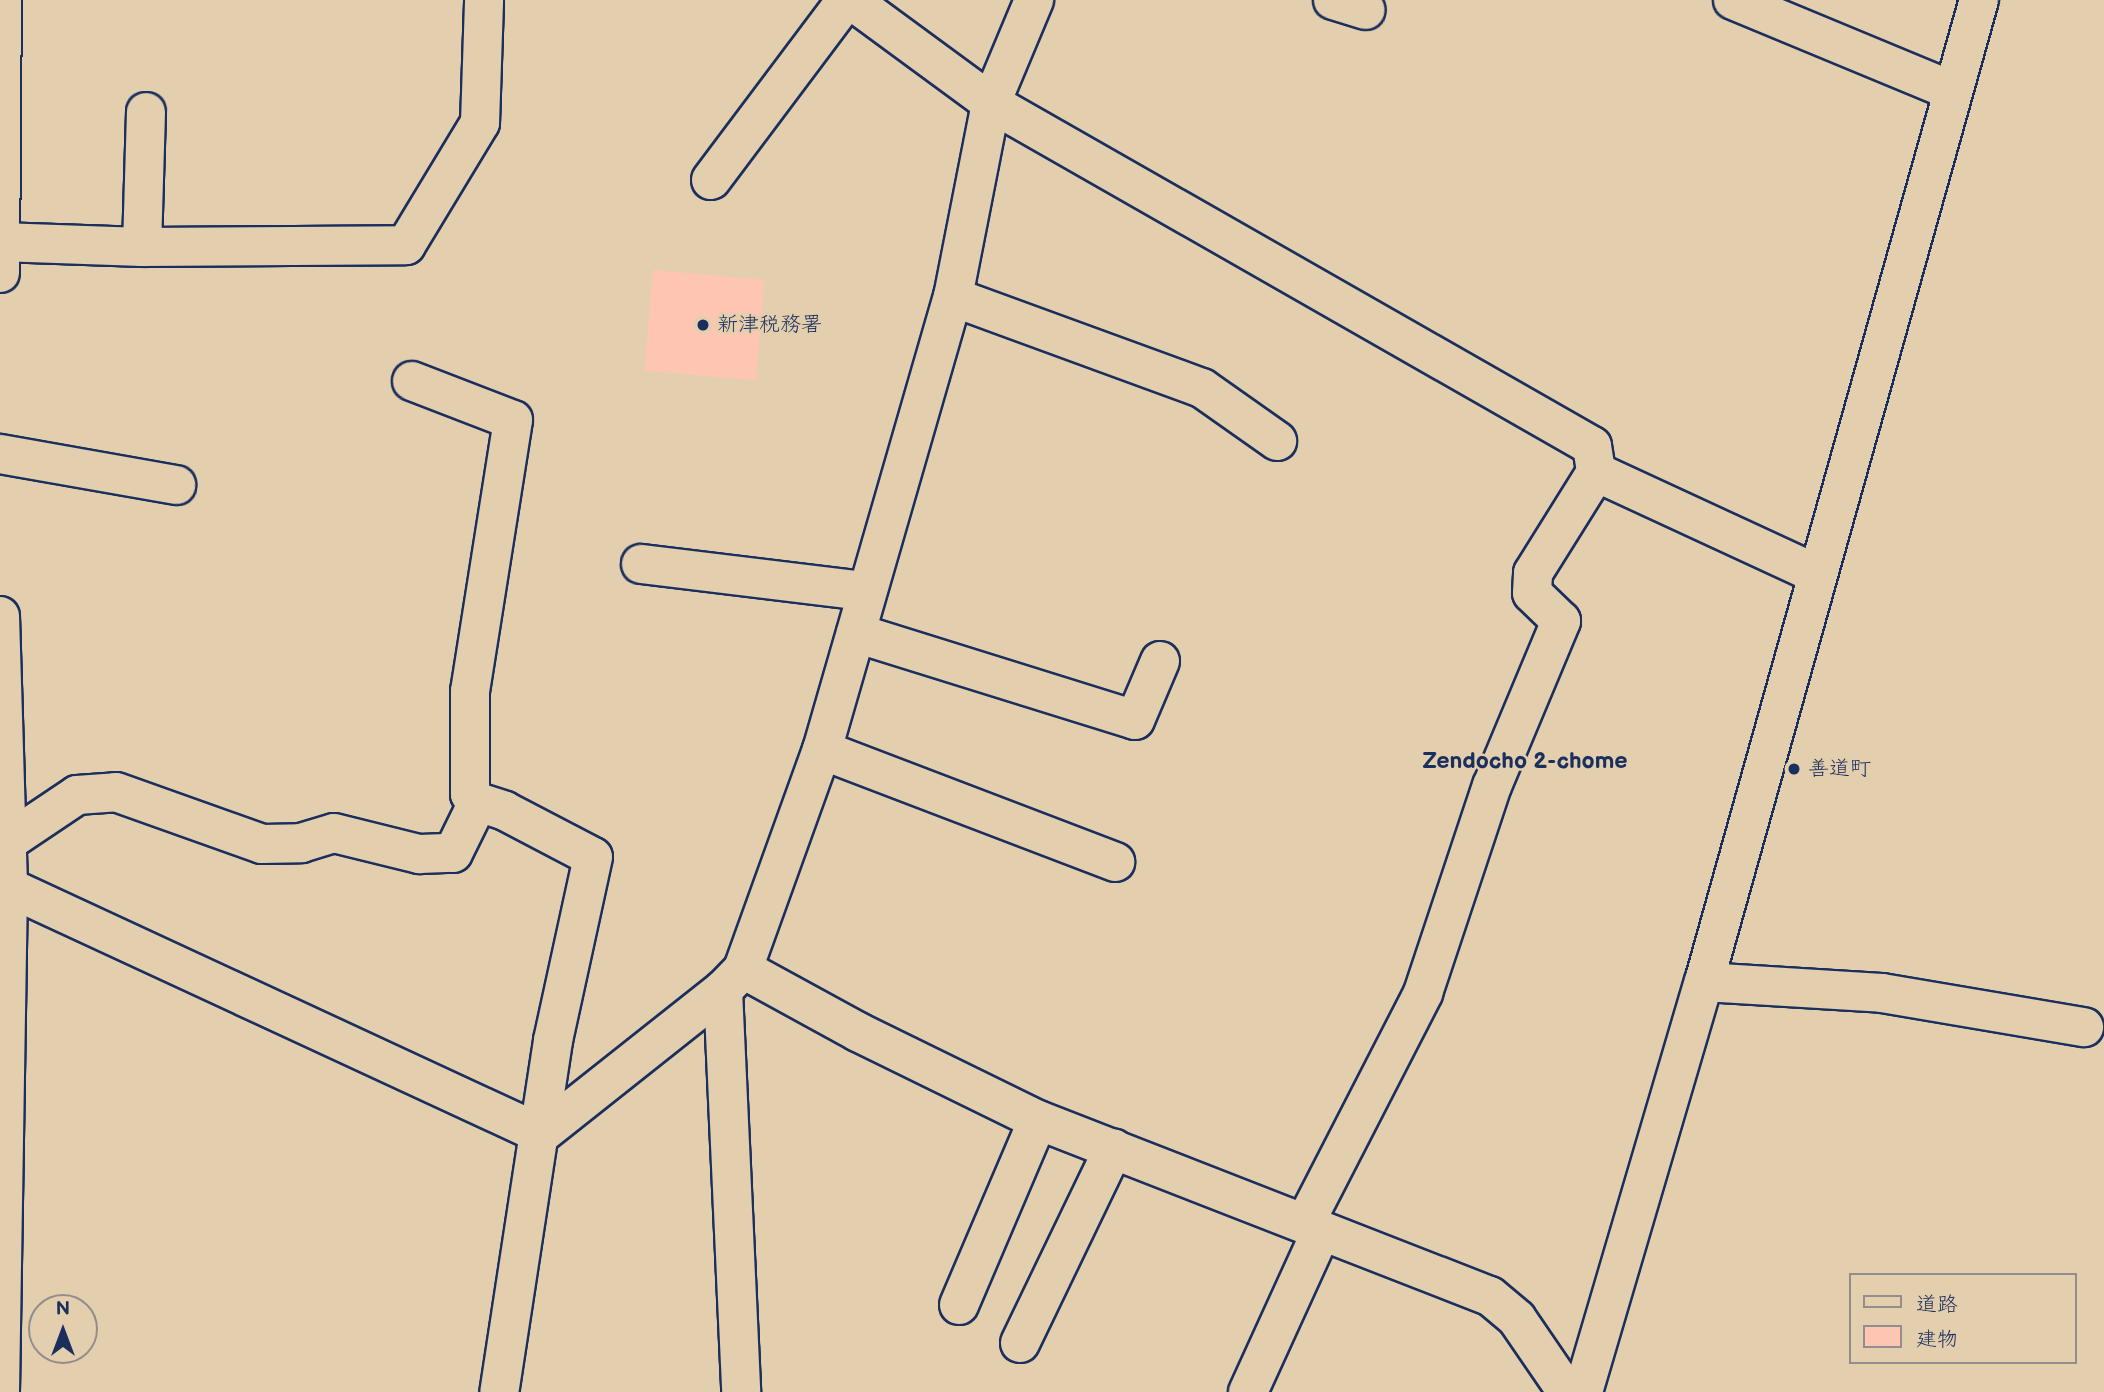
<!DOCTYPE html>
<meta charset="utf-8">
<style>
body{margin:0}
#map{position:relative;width:2104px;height:1392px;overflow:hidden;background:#e3cead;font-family:"Balsamiq Sans","Klee One",sans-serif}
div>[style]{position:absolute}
.building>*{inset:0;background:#fec6b2;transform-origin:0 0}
.roads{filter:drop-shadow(2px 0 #1b2f5e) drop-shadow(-2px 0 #1b2f5e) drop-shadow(0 2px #1b2f5e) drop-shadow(0 -2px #1b2f5e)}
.minor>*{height:38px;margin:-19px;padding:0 19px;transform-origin:19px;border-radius:19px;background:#e3cead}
.tertiary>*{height:38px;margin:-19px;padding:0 19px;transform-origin:19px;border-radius:19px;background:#e3cead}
.dots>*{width:19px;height:19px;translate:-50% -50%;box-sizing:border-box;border:4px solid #e3cead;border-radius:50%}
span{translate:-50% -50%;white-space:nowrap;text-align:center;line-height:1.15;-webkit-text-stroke:5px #e3cead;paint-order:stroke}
.poi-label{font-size:21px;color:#1b2f5e}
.left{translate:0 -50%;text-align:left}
.neighbourhood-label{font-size:23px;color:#1b2f5e;font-weight:700}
.legend{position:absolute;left:1849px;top:1273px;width:228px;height:91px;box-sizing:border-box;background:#e3cead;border:2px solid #938e8d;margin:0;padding:9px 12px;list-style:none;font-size:21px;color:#1b2f5e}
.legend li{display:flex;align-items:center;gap:14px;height:35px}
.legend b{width:35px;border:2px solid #938e8d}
.north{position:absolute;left:28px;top:1294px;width:70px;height:70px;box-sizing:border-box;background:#e3cead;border:2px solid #938e8d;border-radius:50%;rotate:0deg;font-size:19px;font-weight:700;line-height:28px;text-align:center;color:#1b2f5e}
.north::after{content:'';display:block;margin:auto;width:24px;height:32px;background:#1b2f5e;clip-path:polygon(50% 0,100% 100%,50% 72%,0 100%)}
</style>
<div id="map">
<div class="building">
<div style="left:653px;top:270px;width:112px;height:101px;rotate:5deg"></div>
</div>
<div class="roads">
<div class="minor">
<div style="left:851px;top:0;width:174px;rotate:36.3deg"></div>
<div style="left:991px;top:103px;width:692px;rotate:29.71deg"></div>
<div style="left:1592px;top:446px;width:26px;rotate:81deg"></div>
<div style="left:1596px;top:472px;width:243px;rotate:24.8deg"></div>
<div style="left:1333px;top:0;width:34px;rotate:17deg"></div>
<div style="left:1733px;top:0;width:235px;rotate:22.5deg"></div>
<div style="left:711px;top:180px;width:225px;rotate:-53.1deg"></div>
<div style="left:0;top:242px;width:142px;rotate:2deg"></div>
<div style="left:142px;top:247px;width:264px;rotate:-0.4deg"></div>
<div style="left:406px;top:245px;width:143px;rotate:-58.8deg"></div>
<div style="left:480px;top:123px;width:123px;rotate:-88.1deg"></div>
<div style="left:142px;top:247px;width:135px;rotate:-88.3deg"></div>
<div style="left:0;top:273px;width:273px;rotate:-89.6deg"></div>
<div style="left:953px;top:297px;width:265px;rotate:20.1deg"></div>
<div style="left:1202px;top:388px;width:92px;rotate:35.2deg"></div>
<div style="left:412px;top:381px;width:108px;rotate:21.1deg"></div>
<div style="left:513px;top:420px;width:274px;rotate:99deg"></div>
<div style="left:470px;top:691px;width:103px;rotate:90deg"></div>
<div style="left:470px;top:794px;width:11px;rotate:45deg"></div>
<div style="left:478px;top:802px;width:28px;rotate:18deg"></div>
<div style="left:505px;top:811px;width:99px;rotate:27.6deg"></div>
<div style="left:593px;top:857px;width:188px;rotate:102.3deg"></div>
<div style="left:553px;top:1041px;width:355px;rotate:98.7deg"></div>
<div style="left:0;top:454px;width:179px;rotate:10deg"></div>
<div style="left:641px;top:564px;width:225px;rotate:6.9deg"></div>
<div style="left:0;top:616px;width:271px;rotate:88.3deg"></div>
<div style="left:8px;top:887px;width:505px;rotate:90.91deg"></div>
<div style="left:856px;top:633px;width:292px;rotate:17.3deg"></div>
<div style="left:1135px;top:720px;width:64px;rotate:-67deg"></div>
<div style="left:822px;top:750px;width:314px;rotate:20.9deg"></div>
<div style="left:7px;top:842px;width:84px;rotate:-33.9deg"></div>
<div style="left:77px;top:795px;width:39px;rotate:-4deg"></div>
<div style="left:116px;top:792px;width:155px;rotate:19.6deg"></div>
<div style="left:262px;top:844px;width:39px;rotate:-1deg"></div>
<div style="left:301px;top:843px;width:34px;rotate:-17deg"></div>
<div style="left:334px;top:833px;width:88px;rotate:13.9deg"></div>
<div style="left:419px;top:854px;width:34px;rotate:-2deg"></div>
<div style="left:453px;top:853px;width:57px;rotate:-63.9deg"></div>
<div style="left:8px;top:887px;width:587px;rotate:24.86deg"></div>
<div style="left:743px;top:969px;width:131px;rotate:28.7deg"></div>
<div style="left:858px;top:1032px;width:200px;rotate:26.1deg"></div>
<div style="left:1038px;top:1120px;width:485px;rotate:21.3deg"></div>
<div style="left:1490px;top:1296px;width:35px;rotate:40deg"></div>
<div style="left:1517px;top:1319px;width:88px;rotate:55.6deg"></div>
<div style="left:1704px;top:982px;width:178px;rotate:3.5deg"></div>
<div style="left:1882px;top:993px;width:205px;rotate:9.6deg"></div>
<div style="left:723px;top:990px;width:402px;rotate:87.4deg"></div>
<div style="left:1305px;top:1223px;width:259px;rotate:-62.8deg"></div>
<div style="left:1423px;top:993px;width:218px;rotate:-71.6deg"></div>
<div style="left:1492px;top:786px;width:179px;rotate:-67.3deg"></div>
<div style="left:1561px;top:621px;width:40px;rotate:-136deg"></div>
<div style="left:1532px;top:593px;width:20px;rotate:-87deg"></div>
<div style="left:1533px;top:573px;width:119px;rotate:-58deg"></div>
<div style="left:959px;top:1305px;width:201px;rotate:-66.9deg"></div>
<div style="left:1020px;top:1343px;width:216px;rotate:-64.3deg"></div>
<div style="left:1248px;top:1392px;width:176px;rotate:-65.5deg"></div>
</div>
<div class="tertiary">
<div style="left:541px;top:1134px;width:232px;rotate:-38.4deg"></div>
<div style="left:723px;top:990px;width:29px;rotate:-46deg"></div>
<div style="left:743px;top:969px;width:233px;rotate:-70.2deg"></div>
<div style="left:822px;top:750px;width:472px;rotate:-73.9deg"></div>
<div style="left:953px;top:297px;width:198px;rotate:-78.9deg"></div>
<div style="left:991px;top:103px;width:112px;rotate:-67.3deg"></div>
<div style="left:1583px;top:1392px;width:427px;rotate:-73.6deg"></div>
<div style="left:1704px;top:982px;width:1020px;rotate:-74.36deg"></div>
</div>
</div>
<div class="dots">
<div style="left:703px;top:325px;background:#1b2f5e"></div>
<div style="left:1794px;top:769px;background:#1b2f5e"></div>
</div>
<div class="poi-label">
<span class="left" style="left:717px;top:325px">新津税務署</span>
<span class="left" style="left:1808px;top:769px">善道町</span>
</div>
<div class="neighbourhood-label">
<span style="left:1525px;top:761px">Zendocho 2-chome</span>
</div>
<ul class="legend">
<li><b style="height:9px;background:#e3cead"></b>道路</li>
<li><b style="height:19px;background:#fec6b2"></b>建物</li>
</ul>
<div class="north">N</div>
</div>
